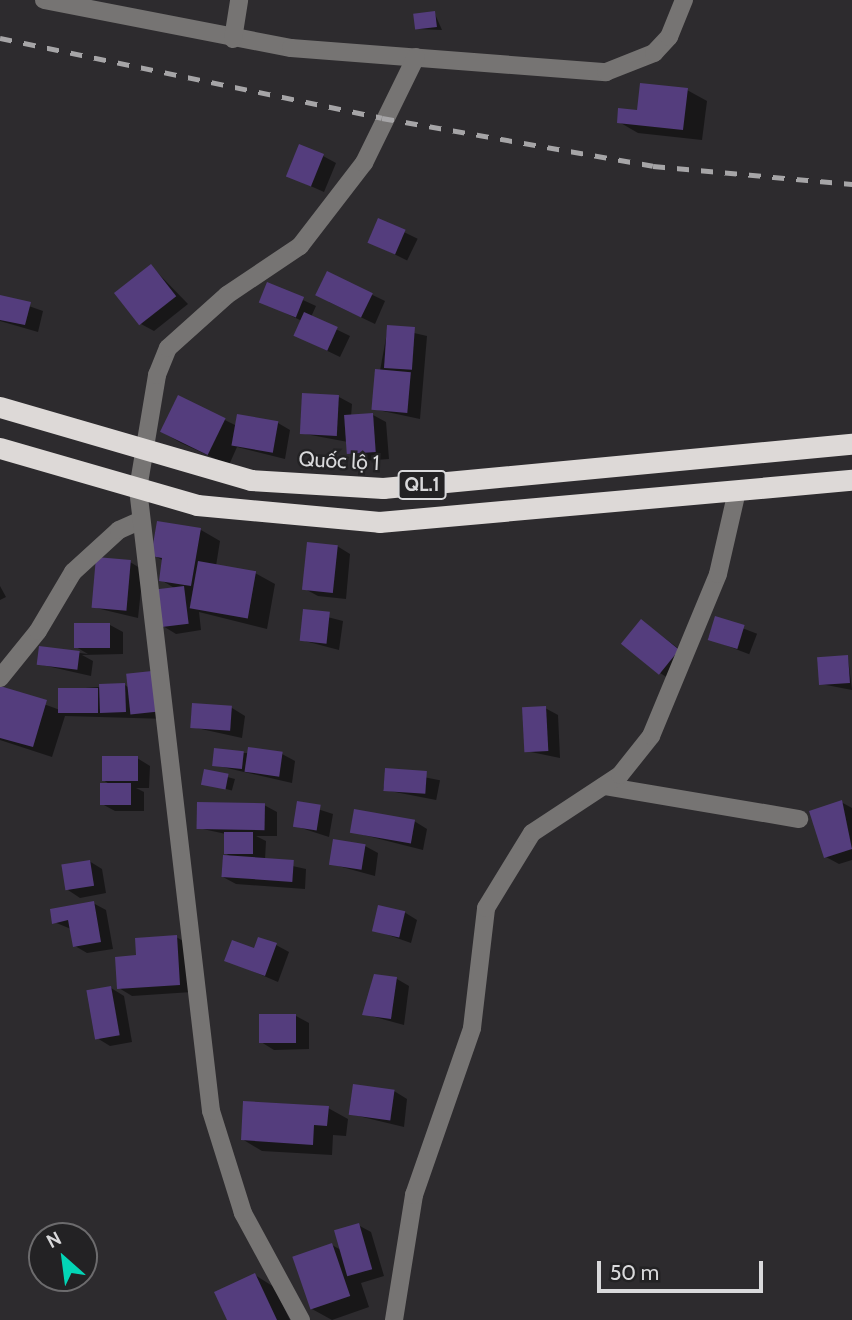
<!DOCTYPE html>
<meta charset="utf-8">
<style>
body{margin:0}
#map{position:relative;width:852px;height:1320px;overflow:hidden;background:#2d2b2e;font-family:Cabin,sans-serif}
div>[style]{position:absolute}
.shadow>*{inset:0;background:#0007;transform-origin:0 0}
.building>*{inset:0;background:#543d7d;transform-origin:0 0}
.minor>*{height:18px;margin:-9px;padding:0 9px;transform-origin:9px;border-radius:9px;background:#767473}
.highway>*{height:21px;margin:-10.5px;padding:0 10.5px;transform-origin:10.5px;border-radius:10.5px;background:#ddd9d7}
.rail>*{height:5px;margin-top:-2.5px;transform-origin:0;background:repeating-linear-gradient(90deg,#a6a5a7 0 12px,transparent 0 24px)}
span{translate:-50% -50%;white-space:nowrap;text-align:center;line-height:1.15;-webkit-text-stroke:5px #232224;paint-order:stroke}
.shield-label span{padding:2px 5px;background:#232224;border:2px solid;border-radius:5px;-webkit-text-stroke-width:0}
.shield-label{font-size:19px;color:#d9d9db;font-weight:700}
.street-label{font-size:21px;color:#d9d9db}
.north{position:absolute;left:28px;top:1222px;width:70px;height:70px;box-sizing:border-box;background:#232224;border:2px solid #6c6b6d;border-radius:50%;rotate:332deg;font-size:19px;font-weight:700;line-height:28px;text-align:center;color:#d9d9db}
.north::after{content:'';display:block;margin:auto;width:24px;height:32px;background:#03d5b6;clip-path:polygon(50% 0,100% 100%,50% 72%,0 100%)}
.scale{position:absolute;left:597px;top:1261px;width:166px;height:32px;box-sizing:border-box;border:4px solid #d9d9db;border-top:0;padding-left:9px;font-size:21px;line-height:24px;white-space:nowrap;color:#d9d9db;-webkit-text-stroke:5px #232224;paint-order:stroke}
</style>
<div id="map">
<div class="shadow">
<div style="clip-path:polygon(434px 12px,442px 30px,417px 29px)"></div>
<div style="clip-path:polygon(687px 90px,707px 101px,702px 140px,638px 133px,619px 122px)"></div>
<div style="clip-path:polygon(323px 156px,336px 163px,324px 192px,288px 176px)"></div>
<div style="left:379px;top:220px;width:43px;height:24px;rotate:26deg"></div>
<div style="clip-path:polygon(151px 266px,188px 304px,154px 331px,141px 324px)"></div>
<div style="clip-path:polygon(327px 273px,385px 301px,375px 324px,329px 302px)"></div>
<div style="clip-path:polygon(268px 284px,316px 306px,311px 317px,350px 336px,340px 357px,309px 342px,302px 321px,260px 301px)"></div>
<div style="clip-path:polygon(0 296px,43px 311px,38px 332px,0 321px)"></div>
<div style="clip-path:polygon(388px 327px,427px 336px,420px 419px,373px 409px)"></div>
<div style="clip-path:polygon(178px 397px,237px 426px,278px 423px,290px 430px,285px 459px,237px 447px,229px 465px,181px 443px,162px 432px)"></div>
<div style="clip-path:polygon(339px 397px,352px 404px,351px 417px,373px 415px,386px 422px,389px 459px,362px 461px,349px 453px,348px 442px,300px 433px)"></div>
<div style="clip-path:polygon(201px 530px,220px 541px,216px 566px,255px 573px,275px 584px,267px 629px,199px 612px,201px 630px,176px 634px,163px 626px,176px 589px,161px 580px,164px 561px,153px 555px)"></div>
<div style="clip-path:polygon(337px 546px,350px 554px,346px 599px,318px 596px,305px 589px)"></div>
<div style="clip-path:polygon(130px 562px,143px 570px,138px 618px,92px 607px)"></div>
<div style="clip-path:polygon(0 586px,6px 597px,0 600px)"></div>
<div style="clip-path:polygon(304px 611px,343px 621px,339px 650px,301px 640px)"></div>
<div style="left:716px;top:618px;width:44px;height:22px;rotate:21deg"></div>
<div style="clip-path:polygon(642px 621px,691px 658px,673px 681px,660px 673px)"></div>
<div style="clip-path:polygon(110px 625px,123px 632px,123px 654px,82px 655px,93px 661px,91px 676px,38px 664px,40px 648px,88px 654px,76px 647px)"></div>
<div style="clip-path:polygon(848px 657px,852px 690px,821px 684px)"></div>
<div style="clip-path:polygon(125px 685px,168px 719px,65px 716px,52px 757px,0 740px,0 688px,60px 710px,59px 690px)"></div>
<div style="clip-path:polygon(232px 708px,245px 716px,242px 738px,192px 727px)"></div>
<div style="clip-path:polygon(545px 708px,558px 715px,560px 758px,526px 751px)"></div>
<div style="clip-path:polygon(243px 753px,282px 754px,295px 761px,292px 783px,214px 765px)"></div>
<div style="clip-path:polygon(137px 758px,150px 766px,149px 788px,136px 788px,144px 792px,144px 811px,115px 811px,102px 804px,111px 785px,103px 780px)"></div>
<div style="left:387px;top:770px;width:54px;height:20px;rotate:11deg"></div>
<div style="left:205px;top:771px;width:31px;height:12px;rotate:15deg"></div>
<div style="clip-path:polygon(841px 802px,852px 808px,852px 860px,839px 864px,826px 857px)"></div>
<div style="clip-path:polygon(299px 803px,333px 814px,329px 837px,295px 826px)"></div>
<div style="clip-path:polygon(264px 805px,277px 812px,277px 836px,256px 836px,266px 841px,265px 860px,306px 869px,305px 889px,236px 884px,223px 877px,233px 858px,225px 853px,226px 834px,198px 828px)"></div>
<div style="clip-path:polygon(414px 821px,427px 829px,423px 850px,352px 832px)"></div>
<div style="clip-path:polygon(365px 846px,378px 853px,375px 876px,331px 864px)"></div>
<div style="clip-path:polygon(89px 861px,102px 869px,106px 893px,80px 898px,68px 890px)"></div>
<div style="clip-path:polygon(93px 903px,106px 910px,113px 949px,87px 953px,75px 946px,71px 929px,54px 922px)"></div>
<div style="clip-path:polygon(404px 912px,417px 920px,411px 943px,374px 930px)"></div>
<div style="clip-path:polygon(176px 937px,189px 944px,192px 992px,132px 996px,119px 988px)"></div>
<div style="clip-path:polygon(276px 945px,289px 952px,278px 982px,226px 960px)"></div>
<div style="clip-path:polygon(397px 979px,409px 986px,404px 1025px,364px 1014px)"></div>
<div style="clip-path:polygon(111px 988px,124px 996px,132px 1042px,110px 1046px,97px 1038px)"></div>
<div style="clip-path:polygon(296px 1016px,309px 1023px,309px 1049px,274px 1050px,261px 1042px)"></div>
<div style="clip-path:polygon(394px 1091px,407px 1099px,404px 1127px,350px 1114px)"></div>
<div style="clip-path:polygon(328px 1108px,348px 1119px,346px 1136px,333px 1135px,332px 1155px,262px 1151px,242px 1139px)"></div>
<div style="clip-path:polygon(358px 1225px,371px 1232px,384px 1276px,361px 1283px,369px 1307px,332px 1320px,312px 1309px,332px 1245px,341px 1250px)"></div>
<div style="clip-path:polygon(255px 1275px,274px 1287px,290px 1320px,229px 1320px)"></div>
</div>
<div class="building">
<div style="left:435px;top:11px;width:16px;height:22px;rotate:83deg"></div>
<div style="clip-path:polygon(640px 83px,688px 88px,683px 130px,617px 123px,618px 108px,637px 110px)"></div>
<div style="left:299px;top:144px;width:27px;height:35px;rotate:22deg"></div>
<div style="left:378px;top:218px;width:30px;height:27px;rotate:23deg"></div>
<div style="left:151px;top:264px;width:41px;height:47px;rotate:52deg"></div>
<div style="left:327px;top:271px;width:51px;height:27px;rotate:26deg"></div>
<div style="left:267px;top:282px;width:40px;height:22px;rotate:22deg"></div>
<div style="clip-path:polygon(0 295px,31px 302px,25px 325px,0 320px)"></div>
<div style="left:304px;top:312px;width:37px;height:26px;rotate:24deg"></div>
<div style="left:387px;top:325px;width:28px;height:43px;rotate:4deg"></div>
<div style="left:375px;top:369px;width:36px;height:41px;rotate:5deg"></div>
<div style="left:302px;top:393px;width:37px;height:41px;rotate:3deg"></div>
<div style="left:178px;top:395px;width:53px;height:41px;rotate:26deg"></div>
<div style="left:373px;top:413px;width:39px;height:29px;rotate:86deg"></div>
<div style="left:237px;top:414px;width:42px;height:32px;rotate:10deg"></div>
<div style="clip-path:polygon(157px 521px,201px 528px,191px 586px,159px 581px,162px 558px,151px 556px)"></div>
<div style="left:307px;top:542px;width:31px;height:48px;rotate:6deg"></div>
<div style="left:96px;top:557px;width:35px;height:51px;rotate:5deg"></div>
<div style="left:198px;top:561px;width:59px;height:48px;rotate:10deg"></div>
<div style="left:184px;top:586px;width:38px;height:27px;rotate:83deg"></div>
<div style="left:303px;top:609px;width:27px;height:32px;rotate:6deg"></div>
<div style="left:715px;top:616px;width:31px;height:25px;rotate:17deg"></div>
<div style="left:641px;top:619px;width:49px;height:32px;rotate:39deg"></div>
<div style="left:74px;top:623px;width:36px;height:25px"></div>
<div style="left:39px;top:646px;width:41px;height:19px;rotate:7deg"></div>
<div style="left:848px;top:655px;width:28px;height:31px;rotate:86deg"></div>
<div style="left:152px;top:671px;width:41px;height:26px;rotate:84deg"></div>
<div style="left:125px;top:683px;width:29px;height:26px;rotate:88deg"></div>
<div style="clip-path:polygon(0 686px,47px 700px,33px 747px,0 738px)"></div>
<div style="left:98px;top:688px;width:25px;height:40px;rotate:90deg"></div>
<div style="left:192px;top:703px;width:40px;height:25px;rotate:4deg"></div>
<div style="left:546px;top:706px;width:45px;height:24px;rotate:87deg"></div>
<div style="left:248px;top:747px;width:35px;height:25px;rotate:8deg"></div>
<div style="left:214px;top:748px;width:30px;height:18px;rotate:6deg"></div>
<div style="left:102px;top:756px;width:36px;height:25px"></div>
<div style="left:385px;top:768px;width:42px;height:23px;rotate:4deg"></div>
<div style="left:204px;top:769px;width:25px;height:16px;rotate:11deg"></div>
<div style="left:100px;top:783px;width:31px;height:22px"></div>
<div style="clip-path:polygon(842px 800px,852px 849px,824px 858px,809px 811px)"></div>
<div style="left:297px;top:801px;width:24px;height:26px;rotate:9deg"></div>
<div style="left:197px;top:802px;width:68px;height:27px;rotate:1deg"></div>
<div style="left:354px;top:809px;width:62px;height:24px;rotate:10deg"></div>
<div style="left:224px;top:832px;width:29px;height:22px"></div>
<div style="left:333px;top:839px;width:33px;height:26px;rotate:9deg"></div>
<div style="left:223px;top:855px;width:71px;height:22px;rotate:4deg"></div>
<div style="left:90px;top:860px;width:26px;height:29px;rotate:81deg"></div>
<div style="clip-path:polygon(94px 901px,101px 942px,73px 947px,68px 920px,52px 924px,50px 909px)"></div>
<div style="left:378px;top:905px;width:28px;height:27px;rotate:13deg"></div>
<div style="clip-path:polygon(177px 935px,180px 985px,117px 989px,115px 957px,136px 955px,135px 938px)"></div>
<div style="clip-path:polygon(258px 937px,277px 943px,265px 976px,224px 961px,232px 940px,254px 948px)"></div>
<div style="clip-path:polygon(374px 974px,397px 977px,391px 1019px,362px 1015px)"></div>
<div style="left:111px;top:986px;width:50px;height:25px;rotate:80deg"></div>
<div style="left:259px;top:1014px;width:37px;height:29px"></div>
<div style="left:353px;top:1084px;width:42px;height:31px;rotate:8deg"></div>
<div style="clip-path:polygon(243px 1101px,329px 1106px,327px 1126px,314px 1125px,313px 1145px,241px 1140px)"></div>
<div style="left:359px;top:1223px;width:48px;height:26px;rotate:74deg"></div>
<div style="left:332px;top:1243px;width:56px;height:42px;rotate:71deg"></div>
<div style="clip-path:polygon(255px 1273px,277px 1320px,227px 1320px,214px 1292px)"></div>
</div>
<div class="minor">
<div style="left:44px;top:0;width:252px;rotate:11deg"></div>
<div style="left:291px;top:48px;width:316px;rotate:4.4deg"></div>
<div style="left:606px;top:72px;width:52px;rotate:-21.6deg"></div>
<div style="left:654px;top:53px;width:22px;rotate:-47deg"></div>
<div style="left:669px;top:37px;width:40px;rotate:-68deg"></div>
<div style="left:233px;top:39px;width:39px;rotate:-81deg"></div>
<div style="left:0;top:678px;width:60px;rotate:-51deg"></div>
<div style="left:38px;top:631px;width:69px;rotate:-59.3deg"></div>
<div style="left:73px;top:572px;width:62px;rotate:-42.4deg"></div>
<div style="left:119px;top:530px;width:24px;rotate:-24deg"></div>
<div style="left:604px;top:786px;width:198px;rotate:9.6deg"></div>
<div style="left:301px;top:1320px;width:122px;rotate:-118.5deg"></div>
<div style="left:243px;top:1213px;width:107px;rotate:-107.4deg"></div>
<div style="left:211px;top:1111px;width:626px;rotate:-96.69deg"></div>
<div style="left:138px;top:489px;width:116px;rotate:-80.5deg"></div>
<div style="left:157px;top:375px;width:29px;rotate:-68deg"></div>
<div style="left:168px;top:348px;width:79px;rotate:-41.9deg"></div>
<div style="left:227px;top:295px;width:88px;rotate:-33.9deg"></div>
<div style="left:300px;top:246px;width:105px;rotate:-52.4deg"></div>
<div style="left:364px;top:163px;width:118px;rotate:-63.9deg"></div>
<div style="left:394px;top:1320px;width:127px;rotate:-80.9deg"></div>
<div style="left:414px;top:1195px;width:177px;rotate:-70.8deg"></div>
<div style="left:472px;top:1028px;width:121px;rotate:-83.3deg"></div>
<div style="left:486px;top:908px;width:88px;rotate:-58.5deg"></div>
<div style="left:532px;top:833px;width:105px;rotate:-33.4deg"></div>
<div style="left:620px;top:775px;width:50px;rotate:-51.5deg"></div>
<div style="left:651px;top:736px;width:175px;rotate:-67.5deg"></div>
<div style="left:718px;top:574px;width:85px;rotate:-77.1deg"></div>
</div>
<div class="highway">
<div style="left:0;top:407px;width:261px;rotate:16.2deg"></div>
<div style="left:251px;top:480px;width:132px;rotate:3.5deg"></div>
<div style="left:383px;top:488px;width:471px;rotate:-5.4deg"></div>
<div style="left:0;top:448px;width:205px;rotate:16.1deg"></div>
<div style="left:197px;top:505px;width:183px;rotate:5.3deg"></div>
<div style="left:379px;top:522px;width:475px;rotate:-5.1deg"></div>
</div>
<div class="rail">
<div style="left:0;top:38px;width:390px;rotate:11.8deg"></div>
<div style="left:382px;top:118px;width:275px;rotate:10deg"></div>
<div style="left:653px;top:166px;width:200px;rotate:5.2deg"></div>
</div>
<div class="shield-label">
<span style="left:422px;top:485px">QL.1</span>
</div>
<div class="street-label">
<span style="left:339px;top:461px;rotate:3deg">Quốc lộ 1</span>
</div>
<div class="north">N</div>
<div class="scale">50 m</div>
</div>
